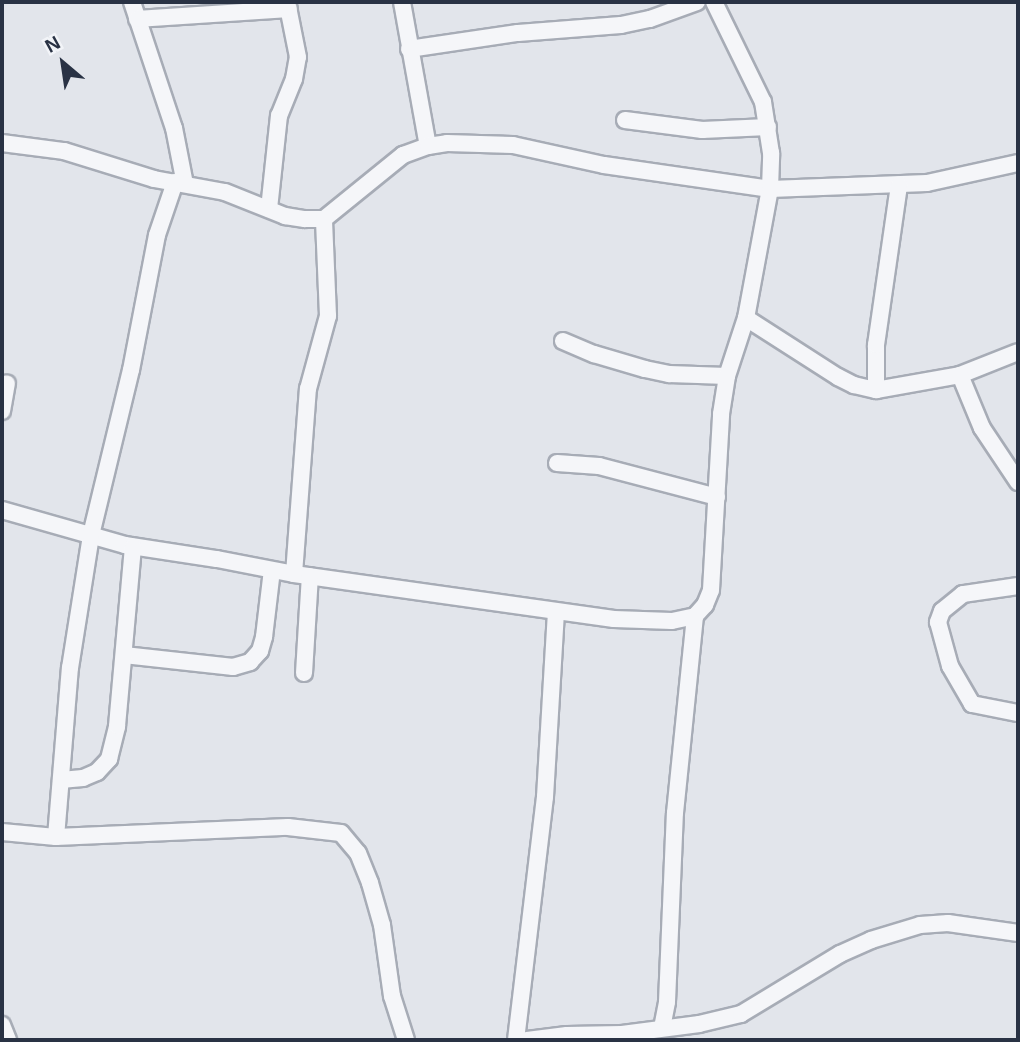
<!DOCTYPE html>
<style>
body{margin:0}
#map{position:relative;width:1020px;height:1042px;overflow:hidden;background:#e2e5eb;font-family:Helvetica,sans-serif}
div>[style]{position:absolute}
.roads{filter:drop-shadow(2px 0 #a7acb6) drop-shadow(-2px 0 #a7acb6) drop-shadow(0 2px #a7acb6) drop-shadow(0 -2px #a7acb6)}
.minor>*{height:16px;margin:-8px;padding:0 8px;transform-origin:8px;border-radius:8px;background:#f5f6f9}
span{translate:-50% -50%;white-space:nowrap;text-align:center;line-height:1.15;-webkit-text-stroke:5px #f2f4f8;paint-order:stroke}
.frame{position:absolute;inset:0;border:4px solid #293244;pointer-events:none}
.north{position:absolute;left:28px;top:28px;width:70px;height:70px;-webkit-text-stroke:5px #f2f4f8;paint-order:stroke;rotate:331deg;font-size:19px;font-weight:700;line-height:28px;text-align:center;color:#293244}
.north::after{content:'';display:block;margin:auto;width:24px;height:32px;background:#293244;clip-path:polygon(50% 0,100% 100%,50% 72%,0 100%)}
</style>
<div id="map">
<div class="roads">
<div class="minor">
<div style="left:132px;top:2px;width:133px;rotate:71.6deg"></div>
<div style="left:174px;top:128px;width:57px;rotate:78.9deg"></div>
<div style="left:402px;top:2px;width:146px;rotate:79.8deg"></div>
<div style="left:137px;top:19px;width:152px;rotate:-3.8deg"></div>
<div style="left:409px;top:49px;width:110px;rotate:-8.4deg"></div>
<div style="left:518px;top:33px;width:103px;rotate:-4.4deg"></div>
<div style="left:621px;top:25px;width:30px;rotate:-12deg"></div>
<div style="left:650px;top:19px;width:50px;rotate:-19.9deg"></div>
<div style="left:625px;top:120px;width:78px;rotate:7.4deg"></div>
<div style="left:702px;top:130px;width:66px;rotate:-2.6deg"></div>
<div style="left:2px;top:143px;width:63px;rotate:7.4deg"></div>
<div style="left:64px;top:151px;width:94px;rotate:17.3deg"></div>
<div style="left:154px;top:179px;width:72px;rotate:10.4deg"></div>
<div style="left:225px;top:192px;width:65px;rotate:21.8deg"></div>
<div style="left:285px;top:216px;width:20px;rotate:9deg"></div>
<div style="left:305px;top:219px;width:19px"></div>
<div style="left:324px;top:219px;width:102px;rotate:-39deg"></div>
<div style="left:403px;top:155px;width:27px;rotate:-20deg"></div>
<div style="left:428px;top:146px;width:19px;rotate:-9deg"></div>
<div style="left:447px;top:143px;width:66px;rotate:1.7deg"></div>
<div style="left:513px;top:145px;width:93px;rotate:12.4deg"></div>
<div style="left:604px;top:165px;width:168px;rotate:8.2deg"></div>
<div style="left:770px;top:189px;width:157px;rotate:-2.2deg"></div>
<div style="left:927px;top:183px;width:93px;rotate:-12.4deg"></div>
<div style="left:269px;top:209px;width:94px;rotate:-83.9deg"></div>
<div style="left:279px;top:116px;width:40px;rotate:-68deg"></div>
<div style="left:294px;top:79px;width:22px;rotate:-80deg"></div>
<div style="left:298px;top:57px;width:56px;rotate:-101.3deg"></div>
<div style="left:746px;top:318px;width:109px;rotate:32.7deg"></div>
<div style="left:838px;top:377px;width:18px;rotate:27deg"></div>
<div style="left:854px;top:385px;width:23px;rotate:13deg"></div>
<div style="left:876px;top:390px;width:85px;rotate:-10.1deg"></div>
<div style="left:960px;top:375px;width:62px;rotate:-21.6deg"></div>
<div style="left:563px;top:341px;width:34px;rotate:23deg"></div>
<div style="left:594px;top:354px;width:53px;rotate:16.4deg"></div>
<div style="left:645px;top:369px;width:25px;rotate:12deg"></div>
<div style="left:669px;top:374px;width:58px;rotate:2deg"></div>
<div style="left:960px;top:375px;width:57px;rotate:67.5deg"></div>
<div style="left:982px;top:428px;width:65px;rotate:56.3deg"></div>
<div style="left:876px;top:390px;width:45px;rotate:-90deg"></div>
<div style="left:876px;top:345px;width:162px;rotate:-81.8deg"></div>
<div style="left:2px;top:411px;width:28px;rotate:-80deg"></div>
<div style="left:557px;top:463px;width:42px;rotate:4.1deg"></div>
<div style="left:599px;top:466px;width:122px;rotate:14.7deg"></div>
<div style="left:2px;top:510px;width:128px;rotate:15.9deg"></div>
<div style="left:125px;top:545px;width:93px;rotate:8.7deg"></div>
<div style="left:217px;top:559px;width:78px;rotate:11deg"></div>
<div style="left:294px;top:574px;width:323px;rotate:8deg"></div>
<div style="left:614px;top:619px;width:58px;rotate:2deg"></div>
<div style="left:672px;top:621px;width:24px;rotate:-12deg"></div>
<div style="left:695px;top:616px;width:15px;rotate:-48deg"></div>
<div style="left:705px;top:605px;width:16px;rotate:-68deg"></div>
<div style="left:711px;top:590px;width:176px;rotate:-86.7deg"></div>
<div style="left:721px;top:414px;width:38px;rotate:-81deg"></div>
<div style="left:727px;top:376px;width:61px;rotate:-71.9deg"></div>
<div style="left:746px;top:318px;width:131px;rotate:-79.5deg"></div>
<div style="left:770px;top:189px;width:36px;rotate:-88deg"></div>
<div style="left:771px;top:153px;width:52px;rotate:-98.9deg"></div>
<div style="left:763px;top:102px;width:111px;rotate:-116.1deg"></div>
<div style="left:294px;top:574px;width:186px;rotate:-85.7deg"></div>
<div style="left:308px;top:389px;width:76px;rotate:-74.7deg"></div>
<div style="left:328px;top:316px;width:97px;rotate:-92.4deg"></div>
<div style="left:1018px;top:586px;width:56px;rotate:171.7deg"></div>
<div style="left:963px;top:594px;width:27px;rotate:141deg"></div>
<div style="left:942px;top:611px;width:12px;rotate:110deg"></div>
<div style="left:938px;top:622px;width:46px;rotate:74.7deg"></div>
<div style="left:950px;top:666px;width:44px;rotate:59.9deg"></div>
<div style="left:972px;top:704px;width:47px;rotate:11.1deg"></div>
<div style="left:124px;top:655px;width:110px;rotate:6.3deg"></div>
<div style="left:233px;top:667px;width:18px;rotate:-16deg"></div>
<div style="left:250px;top:662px;width:15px;rotate:-48deg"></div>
<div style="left:260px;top:651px;width:15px;rotate:-74deg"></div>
<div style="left:264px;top:637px;width:67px;rotate:-83.2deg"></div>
<div style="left:304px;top:673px;width:97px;rotate:-86.5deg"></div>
<div style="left:61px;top:780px;width:22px;rotate:-5deg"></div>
<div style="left:83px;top:778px;width:15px;rotate:-23deg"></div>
<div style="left:97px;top:772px;width:18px;rotate:-47deg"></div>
<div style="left:109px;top:759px;width:34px;rotate:-76deg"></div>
<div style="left:117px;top:726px;width:180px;rotate:-84.9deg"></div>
<div style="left:2px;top:832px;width:54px;rotate:5.3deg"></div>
<div style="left:56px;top:837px;width:232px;rotate:-2.5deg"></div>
<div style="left:288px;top:827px;width:53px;rotate:6.5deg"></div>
<div style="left:341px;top:833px;width:26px;rotate:50deg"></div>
<div style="left:358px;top:853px;width:32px;rotate:68deg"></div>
<div style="left:370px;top:883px;width:44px;rotate:74.1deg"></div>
<div style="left:382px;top:925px;width:72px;rotate:82deg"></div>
<div style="left:392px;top:996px;width:46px;rotate:72.3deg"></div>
<div style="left:56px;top:837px;width:170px;rotate:-85.3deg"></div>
<div style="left:70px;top:668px;width:135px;rotate:-81deg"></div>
<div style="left:91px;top:535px;width:170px;rotate:-76.4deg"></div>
<div style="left:131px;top:370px;width:137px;rotate:-79.1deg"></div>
<div style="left:157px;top:235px;width:56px;rotate:-71.2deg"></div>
<div style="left:2px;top:1025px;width:16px;rotate:68deg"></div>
<div style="left:662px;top:1028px;width:26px;rotate:-79deg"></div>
<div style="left:667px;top:1002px;width:189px;rotate:-87.6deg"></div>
<div style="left:675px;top:813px;width:198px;rotate:-84.2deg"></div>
<div style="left:516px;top:1040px;width:245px;rotate:-83.2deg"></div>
<div style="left:545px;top:797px;width:184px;rotate:-86.6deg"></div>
<div style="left:527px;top:1040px;width:40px;rotate:-7.1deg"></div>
<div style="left:567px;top:1035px;width:55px;rotate:-1deg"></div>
<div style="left:622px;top:1034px;width:78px;rotate:-7.4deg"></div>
<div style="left:699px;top:1024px;width:43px;rotate:-13.4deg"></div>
<div style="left:741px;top:1014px;width:116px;rotate:-31.2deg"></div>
<div style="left:840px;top:954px;width:34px;rotate:-24deg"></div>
<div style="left:871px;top:940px;width:51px;rotate:-17deg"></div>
<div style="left:920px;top:925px;width:28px;rotate:-4deg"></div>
<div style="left:948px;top:923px;width:71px;rotate:8.1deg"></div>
</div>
</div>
<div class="frame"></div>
<div class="north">N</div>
</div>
